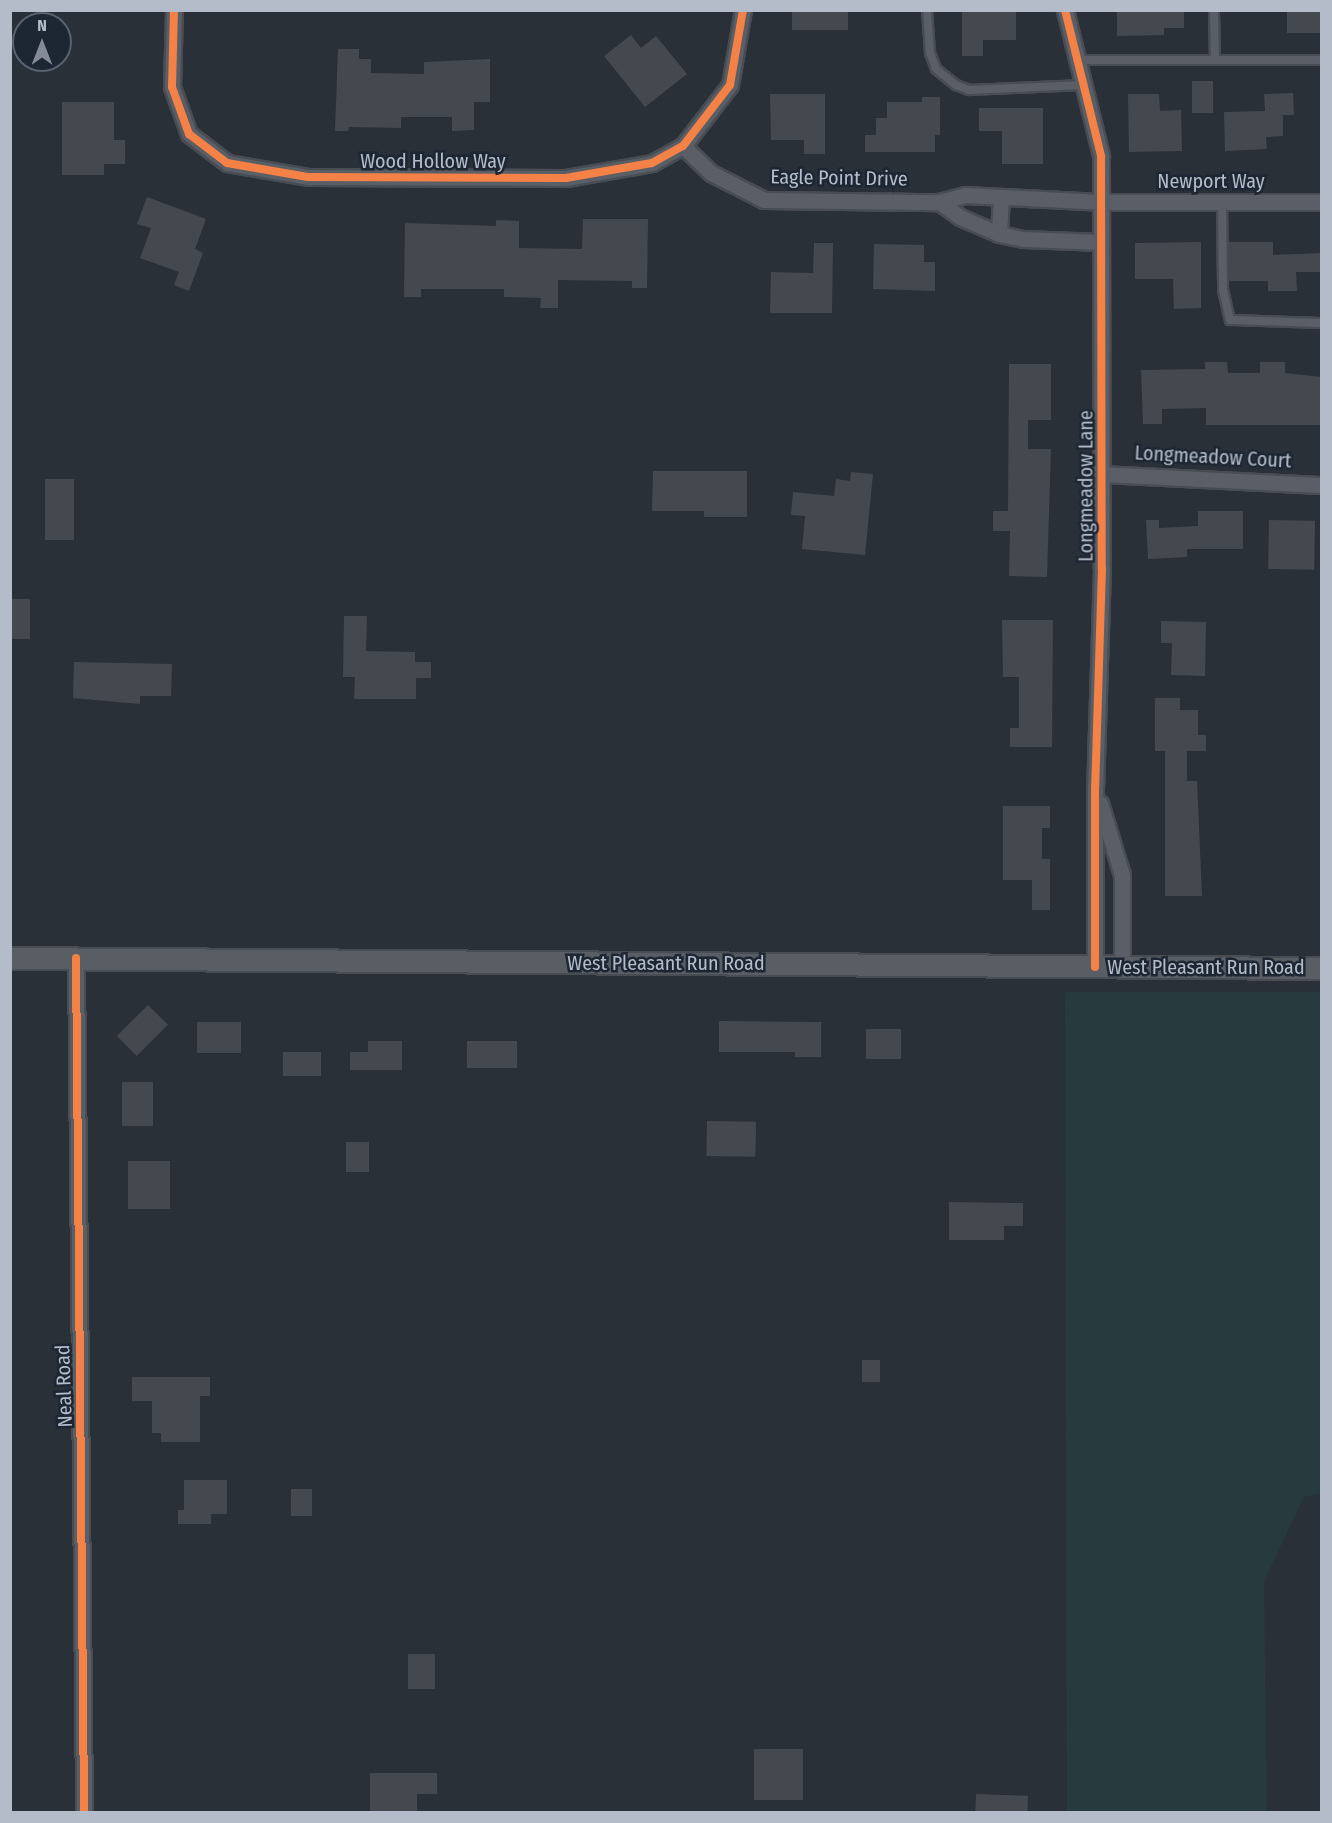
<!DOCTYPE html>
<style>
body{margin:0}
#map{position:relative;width:1332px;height:1823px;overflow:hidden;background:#2a3038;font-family:"Fira Sans Condensed",sans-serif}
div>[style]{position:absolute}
.green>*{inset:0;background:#273a3e}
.building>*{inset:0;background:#444950;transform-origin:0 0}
.roads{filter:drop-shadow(2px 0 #484c53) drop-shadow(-2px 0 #484c53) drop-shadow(0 2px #484c53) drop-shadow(0 -2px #484c53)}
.service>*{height:8px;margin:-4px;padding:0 4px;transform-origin:4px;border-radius:4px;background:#5a5e66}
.minor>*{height:15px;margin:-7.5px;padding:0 7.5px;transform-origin:7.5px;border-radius:7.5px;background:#5a5e66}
.secondary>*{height:21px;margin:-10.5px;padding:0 10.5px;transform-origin:10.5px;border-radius:10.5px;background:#595d64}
.cycleway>*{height:8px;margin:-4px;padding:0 4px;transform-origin:4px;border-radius:4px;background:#f48246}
span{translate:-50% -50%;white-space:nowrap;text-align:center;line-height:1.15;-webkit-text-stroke:5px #1d2633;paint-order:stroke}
.street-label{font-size:20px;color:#b4bcc9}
.frame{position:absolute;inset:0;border:12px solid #b4bcc9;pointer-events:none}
.north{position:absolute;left:12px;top:12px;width:60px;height:60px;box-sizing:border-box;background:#1d2633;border:2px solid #59626f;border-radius:50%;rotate:0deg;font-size:16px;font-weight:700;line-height:24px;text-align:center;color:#b4bcc9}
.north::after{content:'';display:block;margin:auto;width:21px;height:27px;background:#848b96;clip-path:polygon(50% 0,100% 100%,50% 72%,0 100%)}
</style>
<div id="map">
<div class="green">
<div style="clip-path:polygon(1065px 992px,1321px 992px,1321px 1494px,1304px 1497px,1264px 1581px,1267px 1812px,1067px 1812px)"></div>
</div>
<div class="building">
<div style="left:792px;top:10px;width:56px;height:20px"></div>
<div style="clip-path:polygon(998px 10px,1016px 10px,1016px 40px,983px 40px,983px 56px,962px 56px,962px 11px)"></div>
<div style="clip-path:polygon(1117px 10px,1184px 10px,1184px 28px,1164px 28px,1164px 35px,1117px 36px)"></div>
<div style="left:1287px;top:10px;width:35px;height:23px"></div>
<div style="clip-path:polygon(631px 35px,641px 48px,656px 36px,687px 74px,645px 107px,604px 56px)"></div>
<div style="clip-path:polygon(338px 49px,359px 49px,359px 59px,371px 59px,371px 73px,424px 74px,424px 62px,490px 59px,490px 102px,474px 102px,474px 130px,452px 131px,452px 117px,401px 117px,401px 128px,349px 127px,348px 131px,335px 131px)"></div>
<div style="left:1192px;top:81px;width:21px;height:32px"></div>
<div style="clip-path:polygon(1293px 93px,1294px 115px,1283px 115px,1283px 136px,1266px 137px,1267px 149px,1225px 151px,1224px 112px,1265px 111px,1264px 94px)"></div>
<div style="clip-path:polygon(770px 94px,825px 94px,825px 154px,804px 154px,804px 140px,771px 140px)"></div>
<div style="clip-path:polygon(1128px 94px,1159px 94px,1160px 111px,1181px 110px,1182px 151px,1129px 152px)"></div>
<div style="clip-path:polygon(922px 97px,940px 97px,940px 135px,935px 135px,935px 152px,865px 152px,865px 135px,876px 135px,876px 118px,887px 118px,887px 102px,922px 102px)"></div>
<div style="clip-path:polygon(62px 102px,114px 102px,114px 140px,125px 140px,125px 164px,104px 164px,104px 175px,62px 175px)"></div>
<div style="clip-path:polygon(979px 108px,1043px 108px,1043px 164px,1002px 164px,1002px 131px,979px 131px)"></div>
<div style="clip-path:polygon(147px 197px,206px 219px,195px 249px,203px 253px,189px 291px,174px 285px,179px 272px,140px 258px,151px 228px,137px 224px)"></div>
<div style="clip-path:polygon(583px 219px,648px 219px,647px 288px,632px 288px,632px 281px,558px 280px,558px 308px,540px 308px,541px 298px,504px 297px,504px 289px,421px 289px,421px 297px,404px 297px,405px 223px,496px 226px,496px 220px,519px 221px,519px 248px,582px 249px)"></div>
<div style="clip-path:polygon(1201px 242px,1201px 308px,1174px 309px,1173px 279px,1135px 279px,1135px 243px)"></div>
<div style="clip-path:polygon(1228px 242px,1273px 242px,1273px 255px,1322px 253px,1322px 272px,1296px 272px,1297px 291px,1268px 291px,1268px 281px,1229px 281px)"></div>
<div style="clip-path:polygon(814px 243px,833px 243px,832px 313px,770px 313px,771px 272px,813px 273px)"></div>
<div style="clip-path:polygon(874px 244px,924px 245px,924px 262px,935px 262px,935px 291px,873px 289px)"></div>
<div style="clip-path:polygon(1205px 362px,1227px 362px,1228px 373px,1260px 373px,1260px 362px,1285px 362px,1285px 373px,1322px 377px,1322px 425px,1206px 425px,1206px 408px,1162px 409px,1162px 424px,1143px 424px,1141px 370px,1205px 369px)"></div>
<div style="clip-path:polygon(1009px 364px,1051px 364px,1051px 420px,1028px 420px,1028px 449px,1051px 449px,1047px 577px,1009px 576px,1010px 531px,993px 531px,993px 511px,1008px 511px)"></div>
<div style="clip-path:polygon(653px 471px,747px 471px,747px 517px,704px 517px,704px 511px,652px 511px)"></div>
<div style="clip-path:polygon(851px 472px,873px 474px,865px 555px,802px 549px,805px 516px,791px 515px,793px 492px,834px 496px,836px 479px,850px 481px)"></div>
<div style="left:45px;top:479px;width:29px;height:61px"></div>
<div style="clip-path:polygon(1198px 511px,1243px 511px,1243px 549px,1187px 549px,1187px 557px,1148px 559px,1146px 520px,1159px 520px,1159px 528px,1198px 526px)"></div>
<div style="left:1269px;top:520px;width:46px;height:49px;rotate:1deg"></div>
<div style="left:10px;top:599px;width:20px;height:40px"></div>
<div style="clip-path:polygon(344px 616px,367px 616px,366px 651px,415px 652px,415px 662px,431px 662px,431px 678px,416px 678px,416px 699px,354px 699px,355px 677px,343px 677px)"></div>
<div style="clip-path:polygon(1002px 620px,1053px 620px,1052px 747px,1010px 747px,1010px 728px,1019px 728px,1019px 677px,1003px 677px)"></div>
<div style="clip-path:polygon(1161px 621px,1206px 622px,1205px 676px,1171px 675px,1172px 643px,1161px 643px)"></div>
<div style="clip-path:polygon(74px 662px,172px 664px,171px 696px,140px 696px,140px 704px,73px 698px)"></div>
<div style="clip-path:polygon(1155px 698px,1180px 698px,1180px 710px,1198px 710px,1198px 735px,1206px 735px,1206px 751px,1187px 751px,1187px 781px,1197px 781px,1202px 896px,1165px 896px,1165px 751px,1155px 751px)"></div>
<div style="clip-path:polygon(1003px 806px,1050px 806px,1050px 828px,1042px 828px,1042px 859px,1050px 859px,1050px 910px,1032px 910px,1032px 880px,1003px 880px)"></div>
<div style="left:148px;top:1005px;width:28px;height:44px;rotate:45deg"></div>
<div style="clip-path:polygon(719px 1021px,821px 1022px,821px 1057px,795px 1057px,795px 1052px,719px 1052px)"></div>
<div style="left:197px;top:1022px;width:44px;height:31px"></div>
<div style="left:866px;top:1029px;width:35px;height:30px"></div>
<div style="clip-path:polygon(368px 1041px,402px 1041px,402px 1070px,350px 1070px,350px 1052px,368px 1052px)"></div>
<div style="left:467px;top:1041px;width:50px;height:27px"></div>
<div style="left:283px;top:1052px;width:38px;height:24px"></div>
<div style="left:122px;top:1082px;width:31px;height:44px"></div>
<div style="left:707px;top:1121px;width:49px;height:35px;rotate:1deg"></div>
<div style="left:346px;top:1142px;width:23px;height:30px"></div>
<div style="left:128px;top:1161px;width:42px;height:48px"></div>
<div style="clip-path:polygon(949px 1202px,1023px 1203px,1023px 1226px,1004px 1226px,1004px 1240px,949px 1240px)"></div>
<div style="left:862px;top:1360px;width:18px;height:22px"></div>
<div style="clip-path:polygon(132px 1377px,210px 1377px,210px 1396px,200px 1396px,200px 1442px,161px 1442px,161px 1433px,152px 1433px,152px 1401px,132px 1401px)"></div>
<div style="clip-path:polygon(184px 1480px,227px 1480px,227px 1514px,211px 1514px,211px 1524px,178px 1524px,178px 1510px,184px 1510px)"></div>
<div style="left:291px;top:1489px;width:21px;height:27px"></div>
<div style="left:408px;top:1654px;width:27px;height:35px"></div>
<div style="left:754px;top:1749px;width:49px;height:51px"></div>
<div style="clip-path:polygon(370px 1773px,437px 1773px,437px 1794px,417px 1794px,417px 1812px,370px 1812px)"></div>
<div style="left:976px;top:1794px;width:52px;height:18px;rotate:2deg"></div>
</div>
<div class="roads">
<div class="service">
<div style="left:927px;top:10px;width:43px;rotate:86deg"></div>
<div style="left:930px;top:53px;width:17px;rotate:69deg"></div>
<div style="left:936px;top:69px;width:26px;rotate:39deg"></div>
<div style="left:956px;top:85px;width:14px;rotate:21deg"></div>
<div style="left:969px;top:90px;width:115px;rotate:-2.5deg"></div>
<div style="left:1214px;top:10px;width:50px;rotate:88.9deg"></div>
<div style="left:1076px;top:60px;width:246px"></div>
<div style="left:1222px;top:202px;width:88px;rotate:89.3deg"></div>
<div style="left:1223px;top:290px;width:31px;rotate:77deg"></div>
<div style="left:1230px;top:320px;width:92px;rotate:1.9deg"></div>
</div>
<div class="minor">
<div style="left:174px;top:10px;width:77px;rotate:91.5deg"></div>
<div style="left:172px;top:87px;width:50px;rotate:70.1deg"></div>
<div style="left:189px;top:134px;width:48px;rotate:37.3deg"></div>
<div style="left:227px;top:163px;width:82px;rotate:9.8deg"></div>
<div style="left:308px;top:177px;width:258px;rotate:0.2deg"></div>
<div style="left:566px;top:178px;width:87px;rotate:-9.9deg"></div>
<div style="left:652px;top:163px;width:35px;rotate:-29deg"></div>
<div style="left:683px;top:146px;width:77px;rotate:-52.4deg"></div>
<div style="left:730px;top:85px;width:76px;rotate:-80.2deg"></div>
<div style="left:1065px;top:10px;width:150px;rotate:76.1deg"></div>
<div style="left:1101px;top:156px;width:413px;rotate:89.9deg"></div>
<div style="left:1102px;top:569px;width:217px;rotate:91.8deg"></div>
<div style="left:1095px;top:786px;width:181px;rotate:90deg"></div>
<div style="left:683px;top:146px;width:39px;rotate:44deg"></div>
<div style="left:711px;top:173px;width:59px;rotate:27deg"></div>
<div style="left:764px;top:200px;width:175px;rotate:0.7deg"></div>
<div style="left:999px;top:234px;width:37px;rotate:-87deg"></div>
<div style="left:1101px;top:242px;width:78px;rotate:-177.8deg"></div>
<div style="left:1023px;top:239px;width:25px;rotate:-168deg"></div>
<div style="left:999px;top:234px;width:43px;rotate:-156.4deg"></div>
<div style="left:960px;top:217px;width:26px;rotate:-144deg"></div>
<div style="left:939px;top:202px;width:27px;rotate:-15deg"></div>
<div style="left:965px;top:195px;width:136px;rotate:2.9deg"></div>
<div style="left:1101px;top:202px;width:221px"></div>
<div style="left:1102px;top:474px;width:220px;rotate:2.9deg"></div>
<div style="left:1100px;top:803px;width:75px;rotate:73deg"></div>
<div style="left:1122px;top:875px;width:92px;rotate:90deg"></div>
<div style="left:76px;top:958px;width:854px;rotate:89.46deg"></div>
</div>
<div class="secondary">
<div style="left:10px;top:958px;width:1312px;rotate:0.44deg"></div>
</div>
</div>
<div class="cycleway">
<div style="left:174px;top:10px;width:77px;rotate:91.5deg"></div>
<div style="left:172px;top:87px;width:50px;rotate:70.1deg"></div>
<div style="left:189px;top:134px;width:48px;rotate:37.3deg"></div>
<div style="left:227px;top:163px;width:82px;rotate:9.8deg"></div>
<div style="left:308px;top:177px;width:258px;rotate:0.2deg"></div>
<div style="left:566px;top:178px;width:87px;rotate:-9.9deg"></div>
<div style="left:652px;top:163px;width:35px;rotate:-29deg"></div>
<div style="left:683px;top:146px;width:77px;rotate:-52.4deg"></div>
<div style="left:730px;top:85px;width:76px;rotate:-80.2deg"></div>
<div style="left:1065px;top:10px;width:150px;rotate:76.1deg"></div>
<div style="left:1101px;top:156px;width:413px;rotate:89.9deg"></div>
<div style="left:1102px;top:569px;width:217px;rotate:91.8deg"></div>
<div style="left:1095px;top:786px;width:181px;rotate:90deg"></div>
<div style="left:76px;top:958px;width:854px;rotate:89.46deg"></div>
</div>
<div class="street-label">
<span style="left:433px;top:161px">Wood Hollow Way</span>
<span style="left:839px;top:178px;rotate:1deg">Eagle Point Drive</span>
<span style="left:1211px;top:181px">Newport Way</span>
<span style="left:1213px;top:457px;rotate:3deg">Longmeadow Court</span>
<span style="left:1086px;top:486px;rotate:-90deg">Longmeadow Lane</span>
<span style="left:666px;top:963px">West Pleasant Run Road</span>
<span style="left:1206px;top:967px">West Pleasant Run Road</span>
<span style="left:64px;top:1386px;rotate:-92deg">Neal Road</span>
</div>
<div class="frame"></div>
<div class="north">N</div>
</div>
